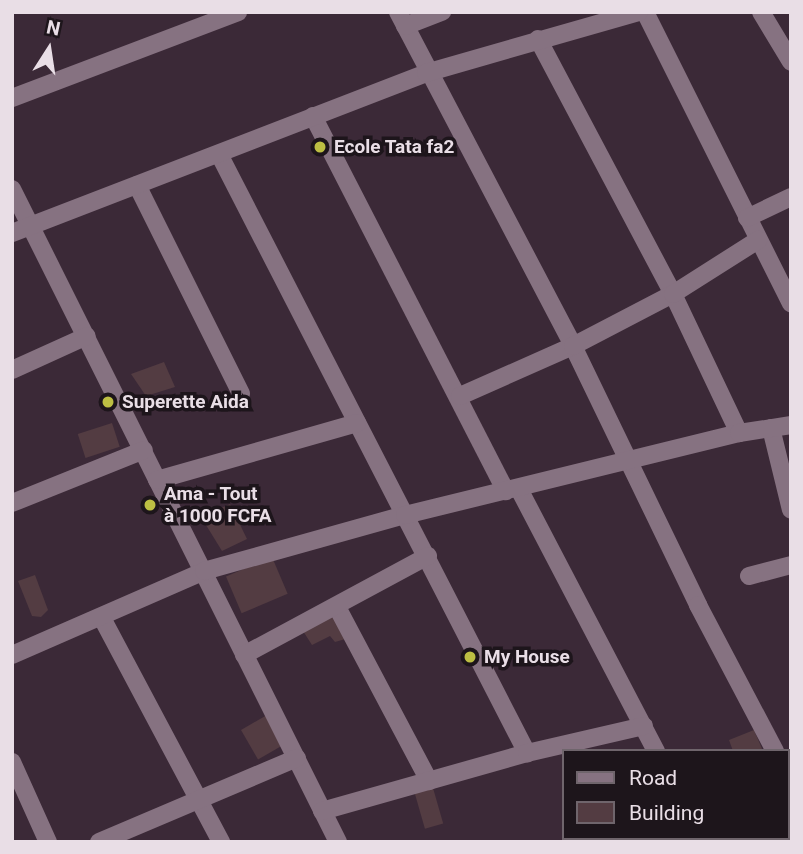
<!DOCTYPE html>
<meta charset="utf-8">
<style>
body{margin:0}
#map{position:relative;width:803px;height:854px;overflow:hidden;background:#3b2937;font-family:Roboto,sans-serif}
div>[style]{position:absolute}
.building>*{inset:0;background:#533c42;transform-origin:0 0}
.minor>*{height:18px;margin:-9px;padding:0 9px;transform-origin:9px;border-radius:9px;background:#867281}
.dots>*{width:19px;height:19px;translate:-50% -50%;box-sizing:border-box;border:4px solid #1d151b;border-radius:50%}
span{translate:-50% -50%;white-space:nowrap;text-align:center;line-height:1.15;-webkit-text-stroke:7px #1d151b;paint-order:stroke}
.poi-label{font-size:19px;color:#e9dee6;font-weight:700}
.left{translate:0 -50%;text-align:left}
.frame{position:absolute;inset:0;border:14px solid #e9dee6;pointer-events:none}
.legend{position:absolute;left:562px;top:749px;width:228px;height:91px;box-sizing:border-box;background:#1d151b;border:2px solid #6f656c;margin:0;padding:9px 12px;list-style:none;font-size:21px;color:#e9dee6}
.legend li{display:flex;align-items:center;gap:14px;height:35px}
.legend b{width:35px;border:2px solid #6f656c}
.north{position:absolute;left:14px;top:14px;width:70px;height:70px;-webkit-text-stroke:5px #1d151b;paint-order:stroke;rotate:12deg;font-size:19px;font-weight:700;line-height:28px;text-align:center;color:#e9dee6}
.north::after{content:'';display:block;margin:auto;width:24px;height:32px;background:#e9dee6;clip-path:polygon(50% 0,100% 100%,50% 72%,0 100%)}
</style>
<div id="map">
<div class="building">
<div style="clip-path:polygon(164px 362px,175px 387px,146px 396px,131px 374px)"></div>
<div style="left:112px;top:423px;width:25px;height:36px;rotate:72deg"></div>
<div style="clip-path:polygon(230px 504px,247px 539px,222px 551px,206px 525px,206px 515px)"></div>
<div style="left:272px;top:557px;width:40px;height:50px;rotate:67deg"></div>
<div style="clip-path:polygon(35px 575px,48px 610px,41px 617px,32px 616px,18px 581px)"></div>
<div style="clip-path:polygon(338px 614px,349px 638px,335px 642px,330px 636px,312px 645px,303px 631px)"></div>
<div style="left:267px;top:715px;width:34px;height:30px;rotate:60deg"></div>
<div style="clip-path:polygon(754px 730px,763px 751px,733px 751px,729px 740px)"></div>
<div style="left:433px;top:788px;width:37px;height:19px;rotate:74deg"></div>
</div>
<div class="minor">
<div style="left:398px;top:12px;width:377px;rotate:62.3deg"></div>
<div style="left:573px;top:346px;width:288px;rotate:64.2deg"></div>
<div style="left:698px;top:605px;width:165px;rotate:62.2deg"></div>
<div style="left:645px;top:12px;width:326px;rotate:63.4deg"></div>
<div style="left:761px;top:12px;width:58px;rotate:59deg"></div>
<div style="left:405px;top:26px;width:40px;rotate:-21deg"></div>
<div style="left:538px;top:39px;width:289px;rotate:62.1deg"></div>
<div style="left:673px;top:294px;width:154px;rotate:64.6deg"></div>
<div style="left:12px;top:98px;width:242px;rotate:-20.8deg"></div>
<div style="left:313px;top:116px;width:422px;rotate:62.8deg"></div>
<div style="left:219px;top:154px;width:674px;rotate:62.79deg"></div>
<div style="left:137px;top:185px;width:233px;rotate:63.5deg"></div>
<div style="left:12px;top:189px;width:730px;rotate:63.47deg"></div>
<div style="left:747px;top:218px;width:49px;rotate:-25.5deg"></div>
<div style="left:12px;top:233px;width:444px;rotate:-21.1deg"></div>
<div style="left:426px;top:73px;width:222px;rotate:-16deg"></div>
<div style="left:12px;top:370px;width:82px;rotate:-24.4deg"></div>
<div style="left:460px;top:396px;width:124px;rotate:-23.9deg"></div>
<div style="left:573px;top:346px;width:113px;rotate:-27.5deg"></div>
<div style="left:673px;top:294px;width:101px;rotate:-32.4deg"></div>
<div style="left:771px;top:428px;width:84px;rotate:76.3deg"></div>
<div style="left:157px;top:480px;width:208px;rotate:-15.9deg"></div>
<div style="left:519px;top:489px;width:296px;rotate:62.4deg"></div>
<div style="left:12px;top:503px;width:142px;rotate:-21.9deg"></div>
<div style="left:749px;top:576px;width:43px;rotate:-14.7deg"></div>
<div style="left:337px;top:607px;width:197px;rotate:62.1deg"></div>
<div style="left:102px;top:618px;width:254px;rotate:62deg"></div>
<div style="left:12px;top:655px;width:210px;rotate:-23.6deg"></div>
<div style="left:204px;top:571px;width:209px;rotate:-15.6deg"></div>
<div style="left:405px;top:515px;width:344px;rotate:-13.8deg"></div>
<div style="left:739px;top:433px;width:53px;rotate:-8.7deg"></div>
<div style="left:244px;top:655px;width:209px;rotate:-28.3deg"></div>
<div style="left:12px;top:762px;width:88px;rotate:65.8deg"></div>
<div style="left:787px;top:774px;width:8px;rotate:60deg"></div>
<div style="left:322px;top:811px;width:213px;rotate:-15.8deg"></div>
<div style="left:527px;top:753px;width:120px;rotate:-13deg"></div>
<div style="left:99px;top:842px;width:215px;rotate:-23deg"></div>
<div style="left:642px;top:842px;width:13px;rotate:-18deg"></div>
<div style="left:704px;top:842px;width:8px;rotate:-30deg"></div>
</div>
<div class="dots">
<div style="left:320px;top:147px;background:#bdbf43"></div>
<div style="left:108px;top:402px;background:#bdbf43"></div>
<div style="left:150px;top:505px;background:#bdbf43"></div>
<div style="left:470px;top:657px;background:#bdbf43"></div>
</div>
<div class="poi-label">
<span class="left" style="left:334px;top:147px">Ecole Tata fa2</span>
<span class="left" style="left:122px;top:402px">Superette Aida</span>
<span class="left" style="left:164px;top:505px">Ama - Tout<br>à 1000 FCFA</span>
<span class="left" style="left:484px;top:657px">My House</span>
</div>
<div class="frame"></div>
<ul class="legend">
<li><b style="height:9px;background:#867281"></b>Road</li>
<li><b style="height:19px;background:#533c42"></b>Building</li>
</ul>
<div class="north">N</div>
</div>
